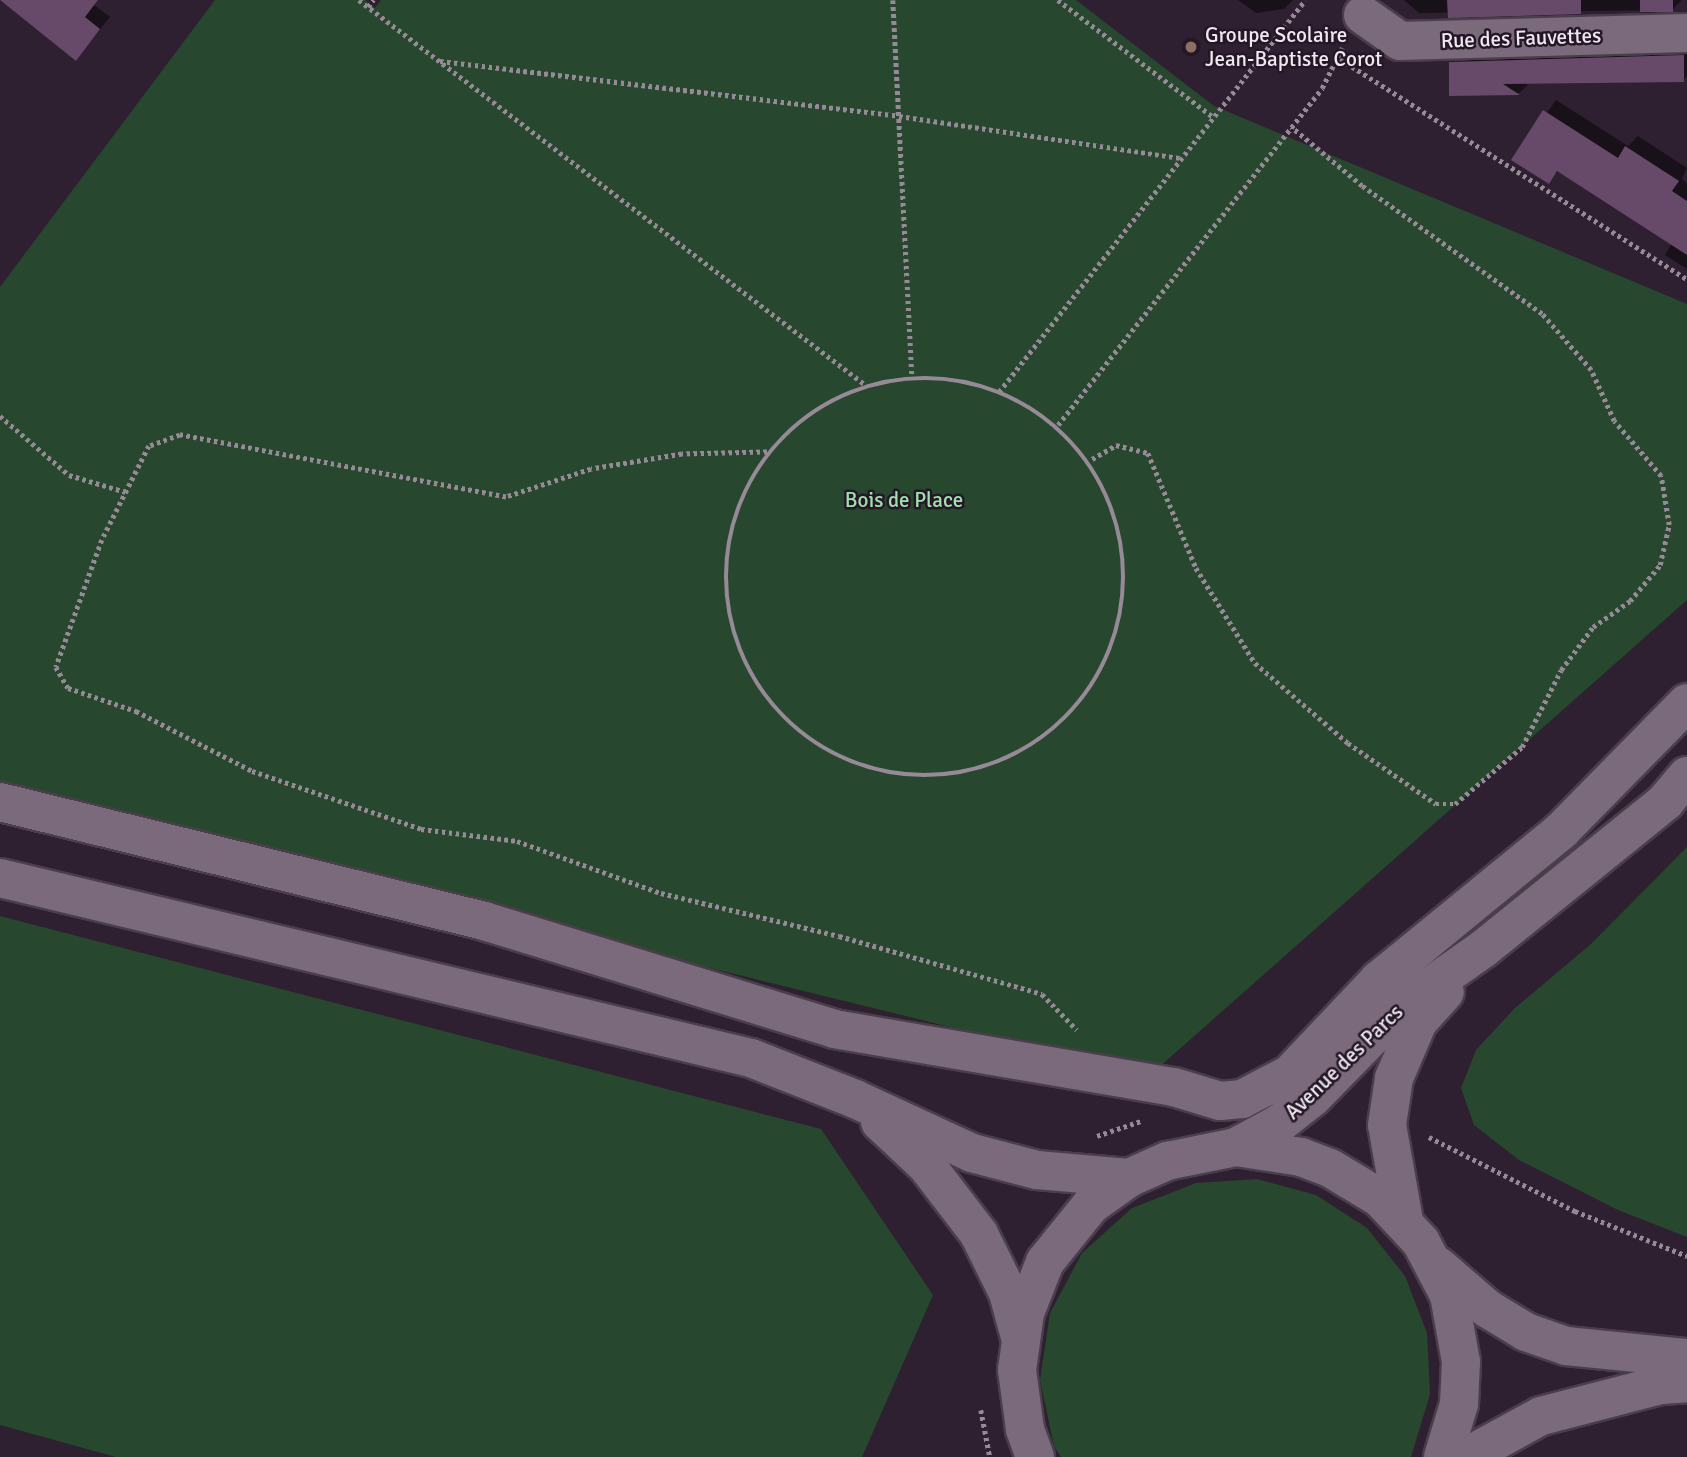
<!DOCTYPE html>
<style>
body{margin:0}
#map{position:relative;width:1687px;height:1457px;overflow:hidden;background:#2e2030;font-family:Signika,sans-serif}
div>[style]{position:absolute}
.green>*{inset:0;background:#27472f}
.shadow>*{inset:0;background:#0007}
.building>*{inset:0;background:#67496a;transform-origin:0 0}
.path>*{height:4.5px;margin-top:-2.25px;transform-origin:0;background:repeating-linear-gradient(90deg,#968a97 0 3.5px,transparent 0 7px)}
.path>.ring{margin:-2.25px;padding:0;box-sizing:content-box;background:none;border:4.5px solid #968a97;border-radius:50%}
.roads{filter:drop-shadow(2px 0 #4a3e4b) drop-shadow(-2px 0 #4a3e4b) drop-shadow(0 2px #4a3e4b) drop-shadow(0 -2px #4a3e4b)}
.minor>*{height:38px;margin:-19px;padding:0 19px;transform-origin:19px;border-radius:19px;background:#7a6a7c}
.secondary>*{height:38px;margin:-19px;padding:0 19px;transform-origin:19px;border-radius:19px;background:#7a6a7c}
.dots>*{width:19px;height:19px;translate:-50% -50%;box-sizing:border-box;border:4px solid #241726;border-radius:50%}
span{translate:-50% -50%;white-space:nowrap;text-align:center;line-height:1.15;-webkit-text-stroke:5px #241726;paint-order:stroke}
.poi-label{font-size:21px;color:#f0e7f1}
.left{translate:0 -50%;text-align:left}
.street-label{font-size:21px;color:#f0e7f1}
.park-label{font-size:21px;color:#a1e1af}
</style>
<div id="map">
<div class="green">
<div style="clip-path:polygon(215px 0,365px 0,375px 8px,381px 0,1076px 0,1214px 106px,1687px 304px,1687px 600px,1149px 1076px,0 793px,0 287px)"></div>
<div style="clip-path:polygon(1687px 847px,1687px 1237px,1618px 1210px,1519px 1160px,1474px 1125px,1461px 1088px,1476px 1050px,1515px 1008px,1591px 944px)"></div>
<div style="clip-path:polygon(0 916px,821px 1129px,933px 1295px,862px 1457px,116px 1457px,0 1425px)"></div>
<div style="clip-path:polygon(1257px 1179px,1316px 1195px,1367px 1228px,1405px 1276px,1427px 1333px,1430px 1394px,1411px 1457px,1061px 1457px,1054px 1446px,1040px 1380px,1050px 1313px,1082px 1253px,1132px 1208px,1196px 1183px)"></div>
</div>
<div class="shadow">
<div style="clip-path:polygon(0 0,98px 0,94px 5px,110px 17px,76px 59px)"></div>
<div style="clip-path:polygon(1238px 0,1293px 0,1284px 9px,1256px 13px)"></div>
<div style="clip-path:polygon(1404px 0,1681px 0,1681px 1px,1672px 10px,1419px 13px)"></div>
<div style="clip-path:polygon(1687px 47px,1687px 76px,1683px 80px,1523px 82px,1528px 85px,1519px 93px,1451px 95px,1450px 62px,1460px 53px)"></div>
<div style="clip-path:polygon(1556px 100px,1628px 146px,1638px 136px,1687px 168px,1682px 179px,1687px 183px,1687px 269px,1665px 255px,1672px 243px,1559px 170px,1548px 181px,1514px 159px)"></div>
</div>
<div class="building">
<div style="clip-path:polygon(0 0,98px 0,85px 17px,100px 29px,76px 61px)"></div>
<div style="clip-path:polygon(1447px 0,1581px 0,1581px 14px,1448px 18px)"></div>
<div style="left:1640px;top:0;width:33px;height:12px"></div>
<div style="clip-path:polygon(1684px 55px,1684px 82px,1503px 84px,1520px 95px,1449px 96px,1449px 62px)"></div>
<div style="clip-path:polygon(1543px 110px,1618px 158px,1625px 146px,1679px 181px,1672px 191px,1687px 201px,1687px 255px,1557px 171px,1549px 184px,1511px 160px)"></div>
</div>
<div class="path">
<div style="left:359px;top:0;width:638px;rotate:37.23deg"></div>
<div style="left:893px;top:0;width:377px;rotate:87.1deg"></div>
<div style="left:1058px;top:0;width:194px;rotate:37deg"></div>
<div style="left:368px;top:7px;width:9px;rotate:-54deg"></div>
<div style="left:1340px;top:59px;width:411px;rotate:32.4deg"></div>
<div style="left:440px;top:61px;width:462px;rotate:6.8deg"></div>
<div style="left:899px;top:116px;width:285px;rotate:8.5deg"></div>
<div class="ring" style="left:726px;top:378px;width:393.5px;height:393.5px"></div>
<div style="left:999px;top:392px;width:497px;rotate:-52deg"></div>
<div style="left:0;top:416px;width:91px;rotate:40.5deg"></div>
<div style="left:69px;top:475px;width:59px;rotate:16.6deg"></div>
<div style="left:1058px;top:425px;width:428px;rotate:-51.9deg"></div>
<div style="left:1322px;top:88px;width:45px;rotate:-63.4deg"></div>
<div style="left:767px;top:452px;width:85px;rotate:178.7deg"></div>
<div style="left:682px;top:454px;width:92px;rotate:170.6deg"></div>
<div style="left:591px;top:469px;width:89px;rotate:161.8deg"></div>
<div style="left:506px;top:497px;width:332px;rotate:-169.2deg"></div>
<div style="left:180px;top:435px;width:33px;rotate:160deg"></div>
<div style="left:149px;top:446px;width:105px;rotate:116.6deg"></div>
<div style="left:102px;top:540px;width:135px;rotate:109.9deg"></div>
<div style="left:56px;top:667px;width:24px;rotate:60deg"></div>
<div style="left:68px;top:688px;width:72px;rotate:18.7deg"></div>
<div style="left:136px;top:711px;width:131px;rotate:27.3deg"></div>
<div style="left:252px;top:771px;width:179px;rotate:18.9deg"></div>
<div style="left:421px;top:829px;width:97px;rotate:7.1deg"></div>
<div style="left:517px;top:841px;width:153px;rotate:19.9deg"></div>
<div style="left:661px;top:893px;width:183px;rotate:13.6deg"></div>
<div style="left:839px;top:936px;width:211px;rotate:15.9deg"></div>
<div style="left:1042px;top:994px;width:50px;rotate:45.8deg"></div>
<div style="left:1092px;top:459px;width:28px;rotate:-30deg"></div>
<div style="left:1116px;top:445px;width:33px;rotate:14deg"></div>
<div style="left:1148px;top:453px;width:125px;rotate:67.3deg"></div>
<div style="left:1196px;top:568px;width:112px;rotate:58.2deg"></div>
<div style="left:1255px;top:663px;width:123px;rotate:40.7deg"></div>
<div style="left:1348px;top:743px;width:107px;rotate:34.7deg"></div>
<div style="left:1436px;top:804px;width:19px"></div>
<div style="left:1455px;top:804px;width:88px;rotate:-40.4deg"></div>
<div style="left:1522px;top:747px;width:86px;rotate:-63.1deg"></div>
<div style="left:1561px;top:670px;width:54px;rotate:-53.3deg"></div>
<div style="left:1593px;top:627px;width:45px;rotate:-35.1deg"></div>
<div style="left:1630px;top:601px;width:47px;rotate:-50.2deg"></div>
<div style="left:1660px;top:565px;width:41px;rotate:-77.3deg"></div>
<div style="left:1669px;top:525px;width:50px;rotate:-99.3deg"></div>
<div style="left:1661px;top:476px;width:72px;rotate:-130.5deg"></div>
<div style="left:1614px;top:421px;width:56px;rotate:-114.3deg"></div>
<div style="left:1591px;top:370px;width:74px;rotate:-131.2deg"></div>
<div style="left:1542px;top:314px;width:221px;rotate:-144.6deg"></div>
<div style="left:1362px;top:186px;width:92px;rotate:-140.3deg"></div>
<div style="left:1097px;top:1136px;width:46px;rotate:-18.8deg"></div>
<div style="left:1429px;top:1137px;width:164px;rotate:26.9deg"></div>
<div style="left:1575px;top:1211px;width:121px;rotate:21.9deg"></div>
<div style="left:981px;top:1410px;width:48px;rotate:79.2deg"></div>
</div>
<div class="roads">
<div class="minor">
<div style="left:1363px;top:15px;width:45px;rotate:35.1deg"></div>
<div style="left:1400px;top:41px;width:287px;rotate:-1.6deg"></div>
<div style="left:0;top:802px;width:498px;rotate:13.8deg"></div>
<div style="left:484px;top:921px;width:366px;rotate:17.1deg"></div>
<div style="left:834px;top:1029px;width:345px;rotate:9.7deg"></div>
<div style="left:1174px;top:1087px;width:48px;rotate:16.9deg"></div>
<div style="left:1220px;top:1101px;width:22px;rotate:-5deg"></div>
<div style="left:1242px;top:1099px;width:54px;rotate:-27.5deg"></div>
<div style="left:1290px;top:1074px;width:129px;rotate:-46.6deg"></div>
<div style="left:1379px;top:980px;width:237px;rotate:-39.3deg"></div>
<div style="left:1562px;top:830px;width:178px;rotate:-45.5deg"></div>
<div style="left:1236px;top:1147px;width:50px;rotate:-28.6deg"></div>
<div style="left:1280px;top:1123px;width:42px;rotate:-38.2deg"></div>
<div style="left:1313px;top:1097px;width:127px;rotate:-45.6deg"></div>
<div style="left:1402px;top:1006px;width:99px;rotate:-35.1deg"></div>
<div style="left:1483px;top:949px;width:234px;rotate:-38.9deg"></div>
<div style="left:1665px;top:802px;width:34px;rotate:-50deg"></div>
<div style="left:1404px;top:1221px;width:97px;rotate:-100deg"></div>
<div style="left:1387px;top:1125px;width:48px;rotate:-81.5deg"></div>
<div style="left:1394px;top:1078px;width:61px;rotate:-66.8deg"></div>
<div style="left:1418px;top:1022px;width:40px;rotate:-48deg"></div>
</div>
<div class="secondary">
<div style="left:0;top:878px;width:772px;rotate:13.48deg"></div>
<div style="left:751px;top:1058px;width:112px;rotate:21.5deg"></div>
<div style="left:855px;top:1099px;width:129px;rotate:24.8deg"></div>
<div style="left:972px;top:1153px;width:67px;rotate:14.7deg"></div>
<div style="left:1037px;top:1170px;width:92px;rotate:5deg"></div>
<div style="left:880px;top:1122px;width:64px;rotate:43.1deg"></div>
<div style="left:927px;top:1166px;width:86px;rotate:52.6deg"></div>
<div style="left:979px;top:1234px;width:66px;rotate:63.8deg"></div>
<div style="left:1008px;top:1293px;width:46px;rotate:74.7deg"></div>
<div style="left:1438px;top:1266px;width:66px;rotate:40.7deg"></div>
<div style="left:1488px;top:1309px;width:44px;rotate:31.2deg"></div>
<div style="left:1526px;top:1332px;width:42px;rotate:19.3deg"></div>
<div style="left:1566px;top:1346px;width:122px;rotate:5.7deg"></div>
<div style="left:1035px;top:1457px;width:30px;rotate:-110deg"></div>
<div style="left:1025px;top:1429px;width:60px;rotate:-97.7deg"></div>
<div style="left:1017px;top:1370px;width:58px;rotate:-82deg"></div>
<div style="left:1025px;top:1313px;width:55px;rotate:-68.6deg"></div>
<div style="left:1045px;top:1262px;width:73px;rotate:-51.1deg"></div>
<div style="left:1091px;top:1205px;width:47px;rotate:-35.4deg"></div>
<div style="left:1129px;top:1178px;width:42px;rotate:-24.1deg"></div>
<div style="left:1167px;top:1161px;width:70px;rotate:-11.5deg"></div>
<div style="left:1236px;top:1147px;width:66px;rotate:8.7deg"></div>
<div style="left:1301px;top:1157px;width:31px;rotate:21deg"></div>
<div style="left:1330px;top:1168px;width:58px;rotate:31deg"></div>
<div style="left:1380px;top:1198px;width:60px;rotate:47deg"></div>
<div style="left:1421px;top:1242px;width:60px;rotate:62.2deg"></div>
<div style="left:1449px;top:1295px;width:68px;rotate:79.8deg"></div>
<div style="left:1461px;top:1362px;width:42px;rotate:92.7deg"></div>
<div style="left:1459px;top:1404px;width:55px;rotate:106.8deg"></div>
<div style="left:1466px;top:1457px;width:85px;rotate:-28.7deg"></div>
<div style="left:1541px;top:1416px;width:124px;rotate:-14.5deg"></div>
<div style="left:1661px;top:1385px;width:26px;rotate:-4deg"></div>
</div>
</div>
<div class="dots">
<div style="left:1191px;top:47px;background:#8d6e63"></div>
</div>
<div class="poi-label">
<span class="left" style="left:1205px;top:47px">Groupe Scolaire<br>Jean-Baptiste Corot</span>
</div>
<div class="street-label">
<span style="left:1521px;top:38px;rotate:-2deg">Rue des Fauvettes</span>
<span style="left:1344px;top:1062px;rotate:-44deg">Avenue des Parcs</span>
</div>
<div class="park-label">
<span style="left:904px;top:500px">Bois de Place</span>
</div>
</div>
